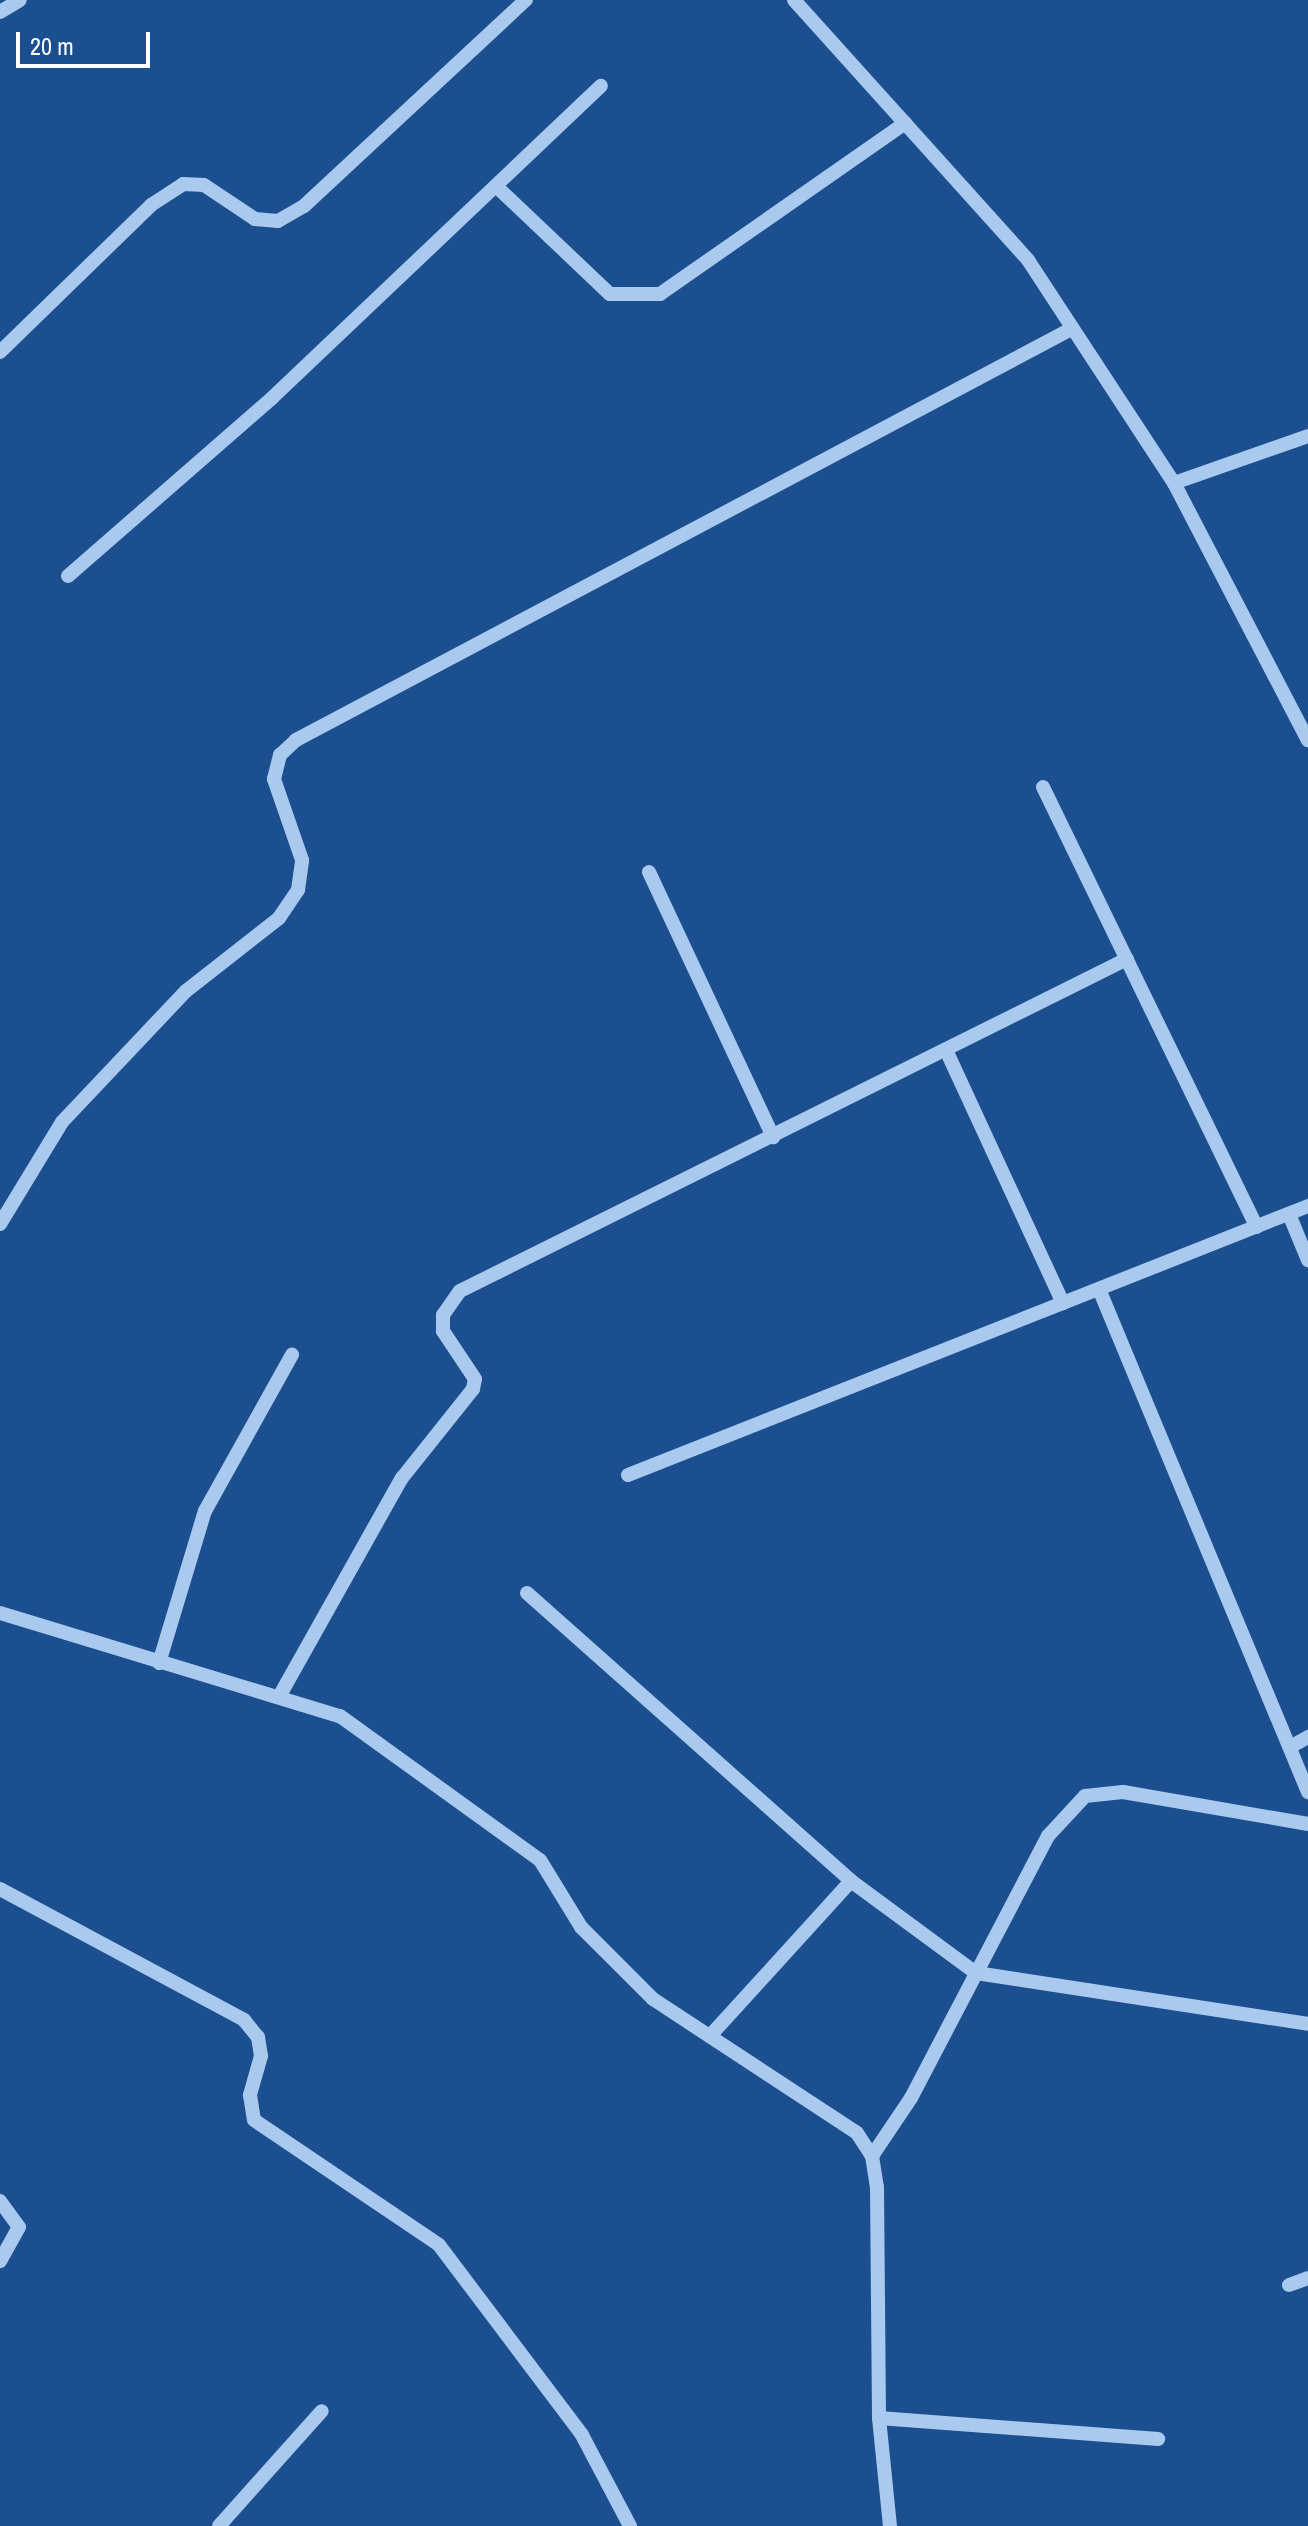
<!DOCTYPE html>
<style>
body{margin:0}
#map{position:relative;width:1308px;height:2526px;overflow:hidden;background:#1b4f8f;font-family:"Archivo Narrow",sans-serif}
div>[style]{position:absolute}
.minor>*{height:14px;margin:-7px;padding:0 7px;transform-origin:7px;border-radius:7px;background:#a9c9ee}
span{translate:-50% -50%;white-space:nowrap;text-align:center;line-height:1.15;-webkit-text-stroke:8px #1b4f8f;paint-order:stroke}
.scale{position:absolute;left:16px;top:32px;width:134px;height:36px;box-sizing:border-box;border:4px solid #fff;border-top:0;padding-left:10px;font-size:24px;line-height:28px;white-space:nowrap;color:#fff;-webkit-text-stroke:6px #1b4f8f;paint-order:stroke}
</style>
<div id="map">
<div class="minor">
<div style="left:794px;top:0;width:350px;rotate:48deg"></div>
<div style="left:1028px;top:260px;width:267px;rotate:56.8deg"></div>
<div style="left:1174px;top:483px;width:290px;rotate:62.5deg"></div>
<div style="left:0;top:12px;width:23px;rotate:-31deg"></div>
<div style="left:496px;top:186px;width:157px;rotate:43.5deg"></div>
<div style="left:610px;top:294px;width:50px"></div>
<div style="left:660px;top:294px;width:299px;rotate:-34.9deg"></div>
<div style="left:0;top:352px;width:211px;rotate:-44.2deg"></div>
<div style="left:151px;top:205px;width:38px;rotate:-33deg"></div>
<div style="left:183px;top:184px;width:21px;rotate:3deg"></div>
<div style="left:204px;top:185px;width:61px;rotate:33.7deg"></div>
<div style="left:255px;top:219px;width:23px;rotate:5deg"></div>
<div style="left:278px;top:221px;width:30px;rotate:-30deg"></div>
<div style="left:304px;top:206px;width:303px;rotate:-42.9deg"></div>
<div style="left:1174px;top:483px;width:142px;rotate:-19.3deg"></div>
<div style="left:68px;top:576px;width:272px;rotate:-41.1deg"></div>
<div style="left:273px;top:397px;width:452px;rotate:-43.5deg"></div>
<div style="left:1043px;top:787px;width:489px;rotate:64.1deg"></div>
<div style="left:649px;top:872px;width:293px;rotate:64.9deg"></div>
<div style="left:946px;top:1050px;width:279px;rotate:65.2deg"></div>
<div style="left:1289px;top:1214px;width:50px;rotate:67.6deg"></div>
<div style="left:0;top:1224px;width:119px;rotate:-58.7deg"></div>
<div style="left:62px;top:1122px;width:180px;rotate:-46.6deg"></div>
<div style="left:186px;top:991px;width:118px;rotate:-38.1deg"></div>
<div style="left:279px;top:918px;width:34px;rotate:-56deg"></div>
<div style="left:298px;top:890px;width:30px;rotate:-82deg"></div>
<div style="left:302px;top:860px;width:86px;rotate:-109.1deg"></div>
<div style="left:274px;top:779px;width:25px;rotate:-76deg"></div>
<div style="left:280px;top:755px;width:22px;rotate:-43deg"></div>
<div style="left:296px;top:740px;width:879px;rotate:-27.93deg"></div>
<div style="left:1099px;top:1289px;width:545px;rotate:67.44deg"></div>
<div style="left:628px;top:1475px;width:731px;rotate:-21.58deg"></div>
<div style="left:527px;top:1593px;width:433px;rotate:41.6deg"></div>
<div style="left:851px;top:1881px;width:210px;rotate:132.3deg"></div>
<div style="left:0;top:1613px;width:355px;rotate:16.9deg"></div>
<div style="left:340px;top:1716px;width:246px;rotate:35.8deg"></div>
<div style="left:540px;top:1860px;width:79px;rotate:58.5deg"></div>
<div style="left:581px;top:1927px;width:102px;rotate:45deg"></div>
<div style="left:653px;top:1999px;width:244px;rotate:33.3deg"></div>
<div style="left:857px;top:2133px;width:27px;rotate:57deg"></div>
<div style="left:872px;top:2156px;width:31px;rotate:81deg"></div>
<div style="left:877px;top:2187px;width:231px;rotate:89.5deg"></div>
<div style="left:879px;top:2418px;width:109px;rotate:84.2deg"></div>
<div style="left:159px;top:1663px;width:159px;rotate:-73.2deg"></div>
<div style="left:205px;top:1511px;width:179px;rotate:-60.9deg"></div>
<div style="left:280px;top:1695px;width:249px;rotate:-60.7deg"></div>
<div style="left:402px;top:1478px;width:114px;rotate:-51.4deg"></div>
<div style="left:473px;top:1389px;width:10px;rotate:-79deg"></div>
<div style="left:475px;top:1379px;width:58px;rotate:-123.7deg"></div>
<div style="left:443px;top:1331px;width:16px;rotate:-90deg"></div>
<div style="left:443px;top:1315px;width:29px;rotate:-55deg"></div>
<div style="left:460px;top:1291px;width:745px;rotate:-26.46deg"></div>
<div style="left:1290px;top:1747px;width:21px;rotate:-29deg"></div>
<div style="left:851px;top:1881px;width:155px;rotate:36.4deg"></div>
<div style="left:976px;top:1973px;width:336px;rotate:8.7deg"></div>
<div style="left:0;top:1889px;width:277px;rotate:28.2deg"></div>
<div style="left:244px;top:2020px;width:22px;rotate:51deg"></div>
<div style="left:258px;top:2037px;width:19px;rotate:81deg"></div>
<div style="left:261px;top:2056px;width:41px;rotate:105.8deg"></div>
<div style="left:250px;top:2095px;width:25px;rotate:81deg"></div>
<div style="left:254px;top:2120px;width:223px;rotate:34deg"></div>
<div style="left:439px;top:2245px;width:238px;rotate:53deg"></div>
<div style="left:582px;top:2435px;width:103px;rotate:62.2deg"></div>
<div style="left:872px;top:2156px;width:70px;rotate:-56.1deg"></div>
<div style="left:911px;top:2098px;width:296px;rotate:-62.4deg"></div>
<div style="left:1048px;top:1836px;width:54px;rotate:-47.2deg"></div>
<div style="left:1085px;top:1796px;width:38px;rotate:-6deg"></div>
<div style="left:1123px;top:1792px;width:188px;rotate:9.8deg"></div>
<div style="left:0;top:2201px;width:32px;rotate:54deg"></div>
<div style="left:19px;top:2227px;width:39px;rotate:119deg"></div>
<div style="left:1289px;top:2285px;width:20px;rotate:-20deg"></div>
<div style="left:879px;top:2418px;width:280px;rotate:4.3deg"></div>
<div style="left:219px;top:2526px;width:154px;rotate:-48.2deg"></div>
</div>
<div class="scale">20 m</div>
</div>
